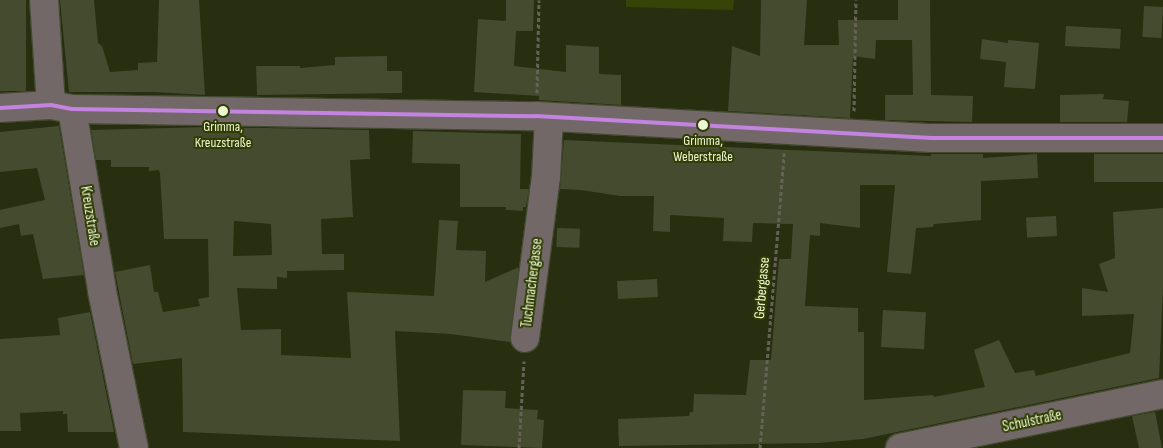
<!DOCTYPE html>
<meta charset="utf-8">
<style>
body{margin:0}
#map{position:relative;width:1163px;height:448px;overflow:hidden;background:#282f10;font-family:"Sofia Sans Condensed",sans-serif}
div>[style]{position:absolute}
.built>*{inset:0;background:#374407}
.building>*{inset:0;background:#444b2f;transform-origin:0 0}
.path>*{height:3px;margin-top:-1.5px;transform-origin:0;background:repeating-linear-gradient(90deg,#646256 0 4px,transparent 0 6.5px)}
.roads{filter:drop-shadow(1px 0 #42492e) drop-shadow(-1px 0 #42492e) drop-shadow(0 1px #42492e) drop-shadow(0 -1px #42492e)}
.minor>*{height:28px;margin:-14px;padding:0 14px;transform-origin:14px;border-radius:14px;background:#726867}
.bus-1>*{height:4px;margin:-2px;padding:0 2px;transform-origin:2px;border-radius:2px;background:#c483df}
.dots>*{width:14px;height:14px;translate:-50% -50%;box-sizing:border-box;border:2px solid #303c03;border-radius:50%}
span{translate:-50% -50%;white-space:nowrap;text-align:center;line-height:1.15;-webkit-text-stroke:4px #303c03;paint-order:stroke}
.bus-label{font-size:14px;color:#ecf8d4}
.street-label{font-size:15px;color:#ecf8d4}
</style>
<div id="map">
<div class="built">
<div style="clip-path:polygon(626px 0,734px 0,733px 10px,626px 7px)"></div>
</div>
<div class="building">
<div style="left:0;top:0;width:26px;height:91px"></div>
<div style="clip-path:polygon(60px 0,94px 0,98px 43px,102px 46px,110px 72px,138px 70px,138px 63px,157px 62px,159px 0,199px 0,205px 95px,155px 92px,69px 92px)"></div>
<div style="clip-path:polygon(506px 0,534px 0,533px 31px,516px 31px,514px 66px,566px 72px,566px 45px,599px 47px,599px 74px,621px 75px,621px 105px,539px 100px,539px 96px,474px 92px,478px 19px,506px 21px)"></div>
<div style="clip-path:polygon(761px 0,807px 0,804px 45px,839px 45px,838px 20px,898px 20px,898px 0,930px 0,931px 95px,973px 96px,972px 122px,885px 120px,885px 95px,913px 95px,912px 40px,876px 40px,875px 59px,853px 56px,850px 118px,728px 111px,732px 46px,760px 56px)"></div>
<div style="left:1144px;top:6px;width:19px;height:31px;rotate:3deg"></div>
<div style="left:1066px;top:26px;width:55px;height:20px;rotate:3deg"></div>
<div style="clip-path:polygon(982px 39px,1008px 43px,1008px 40px,1039px 43px,1035px 89px,1004px 87px,1006px 62px,980px 59px)"></div>
<div style="clip-path:polygon(387px 56px,387px 71px,402px 71px,402px 93px,257px 95px,256px 66px,300px 66px,300px 68px,335px 65px,335px 57px)"></div>
<div style="clip-path:polygon(1104px 94px,1103px 99px,1129px 101px,1127px 122px,1060px 122px,1060px 95px)"></div>
<div style="clip-path:polygon(59px 126px,84px 275px,43px 279px,33px 234px,21px 236px,19px 224px,0 228px,0 210px,45px 200px,37px 168px,0 172px,0 132px)"></div>
<div style="clip-path:polygon(evenodd,207px 127px,369px 130px,370px 159px,350px 160px,353px 217px,321px 219px,322px 254px,344px 254px,344px 270px,287px 271px,287px 278px,277px 277px,277px 289px,237px 288px,241px 330px,281px 329px,281px 355px,351px 358px,347px 292px,434px 296px,439px 220px,458px 221px,456px 250px,486px 251px,485px 282px,519px 267px,510px 342px,451px 334px,395px 331px,400px 441px,183px 432px,182px 358px,133px 364px,115px 272px,150px 265px,154px 292px,158px 292px,163px 312px,200px 306px,198px 299px,209px 297px,208px 239px,164px 239px,160px 173px,159px 170px,149px 171px,149px 167px,111px 167px,111px 160px,96px 160px,91px 130px,207px 127px,234px 221px,271px 224px,272px 255px,233px 256px,234px 221px)"></div>
<div style="clip-path:polygon(413px 131px,521px 134px,520px 189px,529px 189px,526px 207px,523px 207px,523px 211px,506px 210px,506px 207px,460px 207px,460px 164px,412px 163px)"></div>
<div style="clip-path:polygon(564px 140px,931px 156px,931px 154px,983px 154px,983px 158px,1037px 154px,1038px 178px,981px 181px,981px 220px,934px 224px,933px 227px,916px 228px,911px 274px,887px 272px,895px 185px,860px 185px,860px 228px,820px 223px,820px 236px,810px 235px,805px 306px,858px 308px,858px 332px,864px 332px,864px 400px,933px 395px,934px 397px,985px 387px,974px 350px,999px 340px,1015px 373px,1034px 370px,1036px 376px,1130px 353px,1134px 314px,1082px 316px,1082px 288px,1108px 292px,1099px 264px,1115px 258px,1113px 212px,1163px 208px,1163px 288px,1159px 378px,863px 439px,819px 443px,619px 446px,618px 419px,689px 416px,690px 412px,693px 412px,694px 394px,746px 395px,750px 360px,771px 360px,779px 259px,791px 259px,793px 224px,753px 223px,752px 242px,723px 241px,724px 218px,670px 215px,670px 232px,653px 231px,654px 196px,620px 196px,581px 190px,560px 189px)"></div>
<div style="left:1094px;top:154px;width:69px;height:28px"></div>
<div style="left:1056px;top:216px;width:20px;height:30px;rotate:87deg"></div>
<div style="left:557px;top:228px;width:23px;height:19px;rotate:2deg"></div>
<div style="left:657px;top:279px;width:18px;height:40px;rotate:87deg"></div>
<div style="left:883px;top:310px;width:43px;height:37px;rotate:3deg"></div>
<div style="clip-path:polygon(90px 312px,114px 432px,68px 432px,67px 414px,63px 414px,63px 411px,20px 413px,21px 431px,0 431px,0 339px,60px 335px,58px 318px)"></div>
<div style="clip-path:polygon(463px 390px,506px 391px,505px 408px,538px 410px,537px 419px,544px 420px,542px 448px,461px 445px)"></div>
<div style="clip-path:polygon(1155px 412px,1162px 448px,1139px 448px,1132px 416px)"></div>
</div>
<div class="path">
<div style="left:537px;top:93px;width:93px;rotate:-88.8deg"></div>
<div style="left:854px;top:111px;width:111px;rotate:-89deg"></div>
<div style="left:519px;top:448px;width:87px;rotate:-86.7deg"></div>
<div style="left:760px;top:448px;width:296px;rotate:-85.3deg"></div>
</div>
<div class="roads">
<div class="minor">
<div style="left:44px;top:0;width:105px;rotate:86.2deg"></div>
<div style="left:0;top:108px;width:51px;rotate:-3.4deg"></div>
<div style="left:51px;top:105px;width:21px;rotate:11deg"></div>
<div style="left:72px;top:109px;width:464px;rotate:0.9deg"></div>
<div style="left:536px;top:116px;width:396px;rotate:3.2deg"></div>
<div style="left:931px;top:138px;width:232px"></div>
<div style="left:72px;top:109px;width:184px;rotate:80.6deg"></div>
<div style="left:102px;top:291px;width:160px;rotate:78.5deg"></div>
<div style="left:525px;top:338px;width:162px;rotate:-82.6deg"></div>
<div style="left:546px;top:177px;width:59px;rotate:-87.1deg"></div>
<div style="left:900px;top:448px;width:268px;rotate:-11.6deg"></div>
</div>
</div>
<div class="bus-1">
<div style="left:0;top:108px;width:51px;rotate:-3.4deg"></div>
<div style="left:51px;top:105px;width:21px;rotate:11deg"></div>
<div style="left:72px;top:109px;width:464px;rotate:0.9deg"></div>
<div style="left:536px;top:116px;width:396px;rotate:3.2deg"></div>
<div style="left:931px;top:138px;width:232px"></div>
</div>
<div class="dots">
<div style="left:223px;top:111px;background:#ecf8d4"></div>
<div style="left:703px;top:125px;background:#ecf8d4"></div>
</div>
<div class="bus-label">
<span style="left:223px;top:135px">Grimma,<br>Kreuzstraße</span>
<span style="left:703px;top:149px">Grimma,<br>Weberstraße</span>
</div>
<div class="street-label">
<span style="left:90px;top:216px;rotate:81deg">Kreuzstraße</span>
<span style="left:532px;top:283px;rotate:-83deg">Tuchmachergasse</span>
<span style="left:762px;top:288px;rotate:-85deg">Gerbergasse</span>
<span style="left:1032px;top:421px;rotate:-12deg">Schulstraße</span>
</div>
</div>
